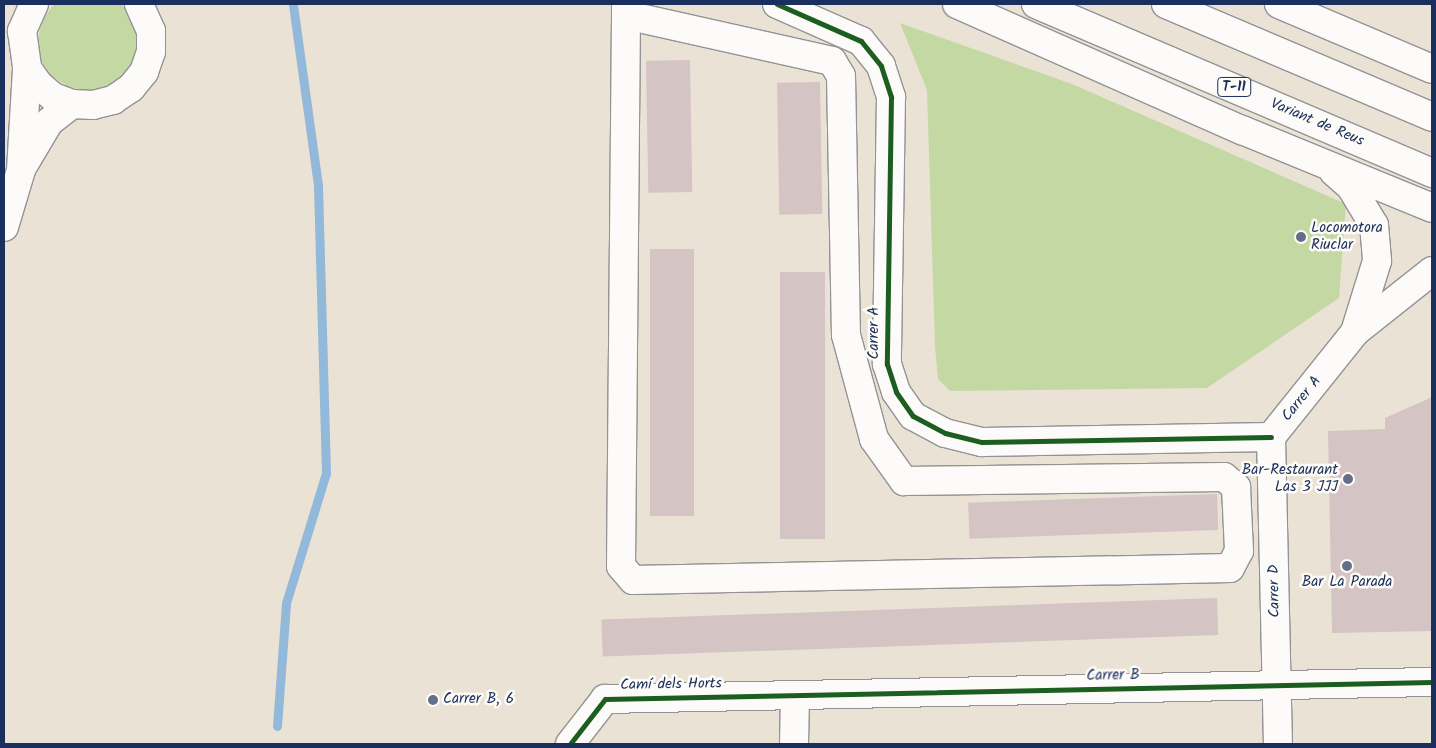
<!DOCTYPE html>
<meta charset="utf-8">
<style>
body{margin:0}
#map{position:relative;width:1436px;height:748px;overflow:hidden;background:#eae3d5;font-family:Kalam,sans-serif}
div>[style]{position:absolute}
.green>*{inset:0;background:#c4d8a4}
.stream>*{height:9px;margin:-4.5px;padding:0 4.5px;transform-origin:4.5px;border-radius:4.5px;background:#92b8da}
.building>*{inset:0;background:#d5c4c4;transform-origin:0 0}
.roads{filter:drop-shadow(1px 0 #939394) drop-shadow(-1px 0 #939394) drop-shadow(0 1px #939394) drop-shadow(0 -1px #939394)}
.minor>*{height:28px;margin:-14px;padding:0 14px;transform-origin:14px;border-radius:14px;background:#fcfbf9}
.highway>*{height:28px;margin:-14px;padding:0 14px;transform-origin:14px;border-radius:14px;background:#fcfbf9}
.cycleway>*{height:5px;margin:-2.5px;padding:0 2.5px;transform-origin:2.5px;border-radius:2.5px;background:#1b5e20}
.dots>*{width:14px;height:14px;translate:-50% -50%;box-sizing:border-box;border:2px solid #fdfcf7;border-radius:50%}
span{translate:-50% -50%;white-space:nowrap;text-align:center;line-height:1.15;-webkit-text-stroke:5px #fdfcf7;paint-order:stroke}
.shield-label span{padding:1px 4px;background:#fdfcf7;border:1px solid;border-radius:4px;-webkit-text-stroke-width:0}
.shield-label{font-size:14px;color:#1b2f5e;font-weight:700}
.street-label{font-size:15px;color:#1b2f5e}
.poi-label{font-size:15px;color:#1b2f5e}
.left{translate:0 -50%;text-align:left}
.right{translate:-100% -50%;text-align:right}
.frame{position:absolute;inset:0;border:5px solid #1b2f5e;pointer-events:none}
</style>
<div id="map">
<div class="green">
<div style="clip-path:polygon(54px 4px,121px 4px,126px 9px,136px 30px,137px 45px,134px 61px,122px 77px,108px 86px,88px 91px,69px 87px,51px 76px,41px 60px,37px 43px,42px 20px)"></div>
<div style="clip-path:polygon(900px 23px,1072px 84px,1346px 204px,1339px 298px,1207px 388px,950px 391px,938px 379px,935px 346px,927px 90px)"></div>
</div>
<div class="stream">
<div style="left:277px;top:726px;width:123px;rotate:-85.8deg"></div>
<div style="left:286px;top:603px;width:136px;rotate:-72.9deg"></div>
<div style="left:326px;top:473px;width:288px;rotate:-91.6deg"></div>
<div style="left:318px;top:185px;width:183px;rotate:-97.9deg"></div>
</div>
<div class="building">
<div style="left:690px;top:60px;width:132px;height:44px;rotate:89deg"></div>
<div style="left:820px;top:82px;width:132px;height:43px;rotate:89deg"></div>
<div style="left:650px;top:249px;width:44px;height:267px"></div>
<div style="left:780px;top:272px;width:45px;height:267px"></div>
<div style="clip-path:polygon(1432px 397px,1432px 631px,1332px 633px,1328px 431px,1385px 429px,1385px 418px)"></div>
<div style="left:1217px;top:494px;width:36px;height:249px;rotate:88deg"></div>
<div style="left:1217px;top:598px;width:37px;height:616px;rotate:88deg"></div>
</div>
<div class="roads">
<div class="minor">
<div style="left:34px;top:4px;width:30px;rotate:114deg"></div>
<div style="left:22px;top:31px;width:37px;rotate:82deg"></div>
<div style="left:27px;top:68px;width:19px;rotate:55deg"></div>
<div style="left:38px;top:84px;width:20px;rotate:41deg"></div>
<div style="left:53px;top:97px;width:20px;rotate:20deg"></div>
<div style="left:72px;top:104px;width:21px;rotate:3deg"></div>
<div style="left:93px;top:105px;width:21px;rotate:-14deg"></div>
<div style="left:113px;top:100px;width:22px;rotate:-34deg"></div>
<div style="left:131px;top:88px;width:21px;rotate:-51deg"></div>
<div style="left:144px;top:72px;width:21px;rotate:-71deg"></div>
<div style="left:151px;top:52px;width:21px;rotate:-90deg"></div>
<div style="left:151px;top:31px;width:30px;rotate:-114deg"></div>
<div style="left:777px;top:4px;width:92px;rotate:23.8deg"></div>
<div style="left:861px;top:41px;width:32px;rotate:51deg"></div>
<div style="left:881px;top:66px;width:33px;rotate:72deg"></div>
<div style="left:891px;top:97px;width:267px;rotate:90.9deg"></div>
<div style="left:887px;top:364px;width:29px;rotate:72deg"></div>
<div style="left:896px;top:392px;width:29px;rotate:55deg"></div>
<div style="left:913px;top:416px;width:36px;rotate:28deg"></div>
<div style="left:945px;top:433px;width:38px;rotate:14deg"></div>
<div style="left:982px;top:442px;width:289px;rotate:-1deg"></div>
<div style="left:957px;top:4px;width:312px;rotate:23.9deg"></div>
<div style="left:1242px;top:130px;width:205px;rotate:22.3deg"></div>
<div style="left:1279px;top:4px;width:166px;rotate:23deg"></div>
<div style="left:626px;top:15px;width:211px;rotate:12.6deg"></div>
<div style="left:832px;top:61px;width:17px;rotate:59deg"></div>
<div style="left:841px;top:76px;width:259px;rotate:88.9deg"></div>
<div style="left:846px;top:335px;width:108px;rotate:74.9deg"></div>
<div style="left:874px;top:439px;width:52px;rotate:54.5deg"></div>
<div style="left:904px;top:481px;width:320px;rotate:-0.7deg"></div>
<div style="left:1224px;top:477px;width:16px;rotate:40deg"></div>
<div style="left:1236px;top:487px;width:64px;rotate:87.3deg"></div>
<div style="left:1239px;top:551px;width:19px;rotate:118deg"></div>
<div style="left:1230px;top:568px;width:597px;rotate:178.85deg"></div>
<div style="left:633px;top:580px;width:18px;rotate:-131deg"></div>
<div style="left:621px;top:566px;width:551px;rotate:-89.48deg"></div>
<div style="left:626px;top:15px;width:11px;rotate:-90deg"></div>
<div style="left:24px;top:164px;width:49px;rotate:-59.2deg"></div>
<div style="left:49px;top:122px;width:29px;rotate:-38deg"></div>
<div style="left:1334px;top:172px;width:23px;rotate:41deg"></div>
<div style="left:1351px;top:187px;width:44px;rotate:58.8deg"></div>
<div style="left:1374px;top:225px;width:36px;rotate:85deg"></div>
<div style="left:1377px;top:261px;width:74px;rotate:107.2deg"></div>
<div style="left:4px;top:227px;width:59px;rotate:-73.4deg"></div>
<div style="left:21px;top:170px;width:102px;rotate:-86.6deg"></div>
<div style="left:1271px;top:437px;width:307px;rotate:88.7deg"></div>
<div style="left:1271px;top:437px;width:134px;rotate:-51.3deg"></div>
<div style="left:1355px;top:332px;width:98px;rotate:-38.4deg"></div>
<div style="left:570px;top:744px;width:57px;rotate:-52.1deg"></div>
<div style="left:605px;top:699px;width:827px;rotate:-1.18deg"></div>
<div style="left:794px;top:744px;width:49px;rotate:-88.8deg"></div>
</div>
<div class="highway">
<div style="left:1036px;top:4px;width:431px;rotate:23.1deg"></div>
<div style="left:1166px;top:4px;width:289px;rotate:23deg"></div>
</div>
</div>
<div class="cycleway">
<div style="left:777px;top:4px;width:92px;rotate:23.8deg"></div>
<div style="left:861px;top:41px;width:32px;rotate:51deg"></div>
<div style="left:881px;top:66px;width:33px;rotate:72deg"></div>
<div style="left:891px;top:97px;width:267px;rotate:90.9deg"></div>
<div style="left:887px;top:364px;width:29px;rotate:72deg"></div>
<div style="left:896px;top:392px;width:29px;rotate:55deg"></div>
<div style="left:913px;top:416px;width:36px;rotate:28deg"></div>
<div style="left:945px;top:433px;width:38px;rotate:14deg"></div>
<div style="left:982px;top:442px;width:289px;rotate:-1deg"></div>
<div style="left:570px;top:744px;width:57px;rotate:-52.1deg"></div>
<div style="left:605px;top:699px;width:827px;rotate:-1.18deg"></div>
</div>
<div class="dots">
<div style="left:1301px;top:237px;background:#636e88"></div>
<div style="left:1348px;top:479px;background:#636e88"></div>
<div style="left:1347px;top:566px;background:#636e88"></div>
<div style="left:433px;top:700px;background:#636e88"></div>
</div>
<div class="shield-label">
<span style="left:1234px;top:87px">T-11</span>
</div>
<div class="street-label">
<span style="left:1317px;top:123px;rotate:23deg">Variant de Reus</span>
<span style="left:875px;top:333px;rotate:-90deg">Carrer A</span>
<span style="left:1302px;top:399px;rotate:-51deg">Carrer A</span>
<span style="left:1275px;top:591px;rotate:-91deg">Carrer D</span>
<span style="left:1113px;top:676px;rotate:-1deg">Carrer B</span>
<span style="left:671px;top:685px;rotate:-1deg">Camí dels Horts</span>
</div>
<div class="poi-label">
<span class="left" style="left:1311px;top:237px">Locomotora<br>Riuclar</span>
<span class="right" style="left:1338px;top:479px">Bar-Restaurant<br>Las 3 JJJ</span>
<span style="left:1347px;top:583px">Bar La Parada</span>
<span class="left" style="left:443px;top:700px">Carrer B, 6</span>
</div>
<div class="frame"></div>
</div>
